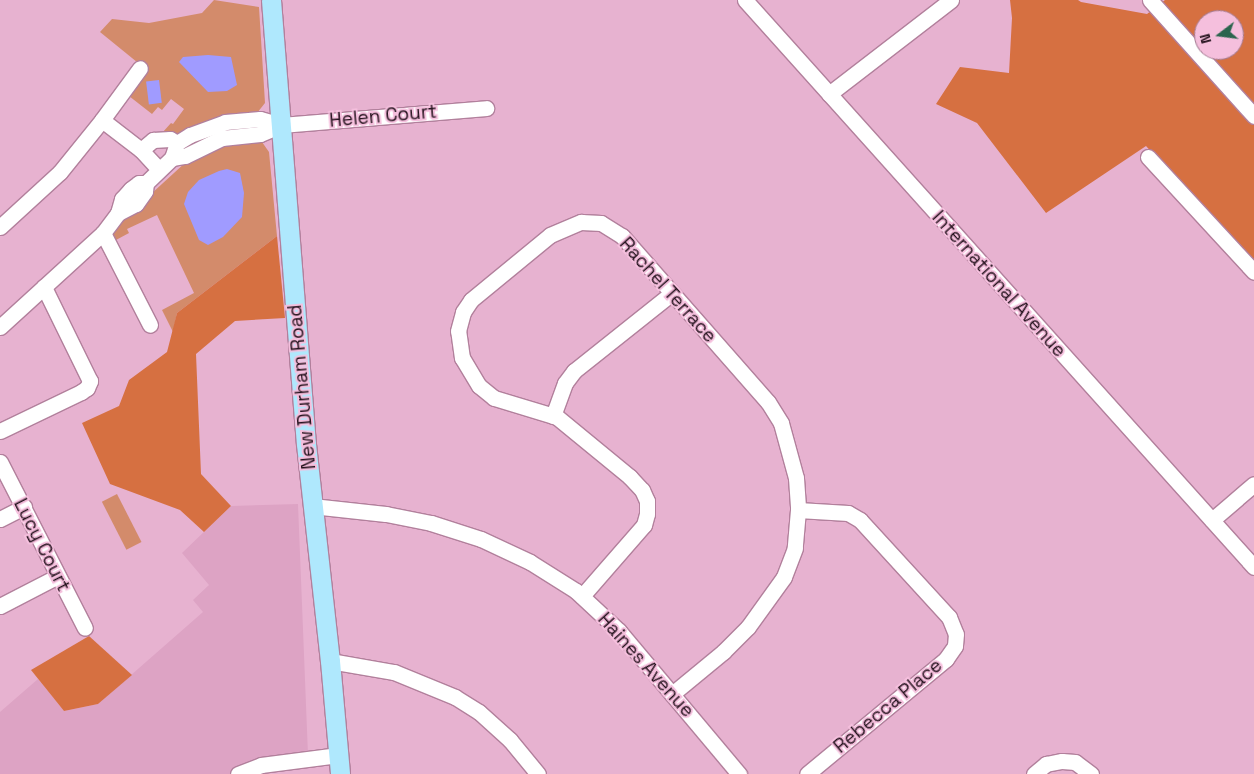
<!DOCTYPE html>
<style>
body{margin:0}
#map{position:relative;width:1254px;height:774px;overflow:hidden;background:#e7b2d0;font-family:"Space Grotesk",sans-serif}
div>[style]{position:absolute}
.built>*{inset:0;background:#dda3c4}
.green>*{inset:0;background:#d38b6b;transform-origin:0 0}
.forest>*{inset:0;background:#d67041}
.water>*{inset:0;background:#a09bff;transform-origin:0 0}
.roads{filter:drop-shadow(1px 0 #b2809c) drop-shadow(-1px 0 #b2809c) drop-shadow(0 1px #b2809c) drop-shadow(0 -1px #b2809c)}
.minor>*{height:15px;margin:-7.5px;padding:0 7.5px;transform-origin:7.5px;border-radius:7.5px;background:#fff}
.major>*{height:19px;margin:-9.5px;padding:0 9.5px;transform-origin:9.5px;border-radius:9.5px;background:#afe8fd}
span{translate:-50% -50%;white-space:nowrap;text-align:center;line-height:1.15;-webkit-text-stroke:4px #f5bfdd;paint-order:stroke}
.street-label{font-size:19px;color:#23111c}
.north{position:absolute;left:1194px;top:10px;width:50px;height:50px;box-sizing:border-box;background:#f5bfdd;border:1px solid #a17990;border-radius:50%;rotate:255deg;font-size:14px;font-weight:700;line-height:20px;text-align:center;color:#23111c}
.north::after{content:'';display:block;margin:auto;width:18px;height:22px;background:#2b644d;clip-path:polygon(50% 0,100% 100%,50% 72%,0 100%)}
</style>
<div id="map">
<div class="built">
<div style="clip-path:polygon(298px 504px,308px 755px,261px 761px,261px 774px,0 774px,0 712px,38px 679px,64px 711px,98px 704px,203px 612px,193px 600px,209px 585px,182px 553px,231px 506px)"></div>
</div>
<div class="green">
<div style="clip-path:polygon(214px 0,259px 7px,265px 103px,257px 113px,184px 134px,162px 133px,171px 123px,173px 124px,184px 109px,171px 99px,162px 110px,158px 107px,152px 114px,129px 96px,148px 71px,100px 32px,112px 19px,149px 23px,202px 13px)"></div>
<div style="clip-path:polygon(257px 141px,262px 142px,269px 152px,277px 236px,177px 313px,173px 332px,162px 310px,194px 293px,157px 215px,127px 229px,129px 233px,116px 240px,113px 240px,111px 234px,116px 226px,186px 162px,216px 146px)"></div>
<div style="left:117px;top:494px;width:54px;height:17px;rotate:63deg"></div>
</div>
<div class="forest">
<div style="clip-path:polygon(evenodd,1010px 0,1078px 0,1081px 2px,1147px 14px,1165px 0,1254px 0,1254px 264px,1146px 146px,1046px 213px,977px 123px,936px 104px,960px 67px,1009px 73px,1012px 18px,1010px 0,1204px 20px,1234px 20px,1234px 50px,1204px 50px,1204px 20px)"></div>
<div style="clip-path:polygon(277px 236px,285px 318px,235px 321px,196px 354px,201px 474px,231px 506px,204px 532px,180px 510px,110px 484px,82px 423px,119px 406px,129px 380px,167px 352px,177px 313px)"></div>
<div style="clip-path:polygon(89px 636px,132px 675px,98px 704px,64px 711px,31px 670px)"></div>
</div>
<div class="water">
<div style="clip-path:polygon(208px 55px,231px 57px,237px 85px,227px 91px,208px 92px,179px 62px,183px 57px)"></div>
<div style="left:159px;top:80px;width:23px;height:13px;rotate:83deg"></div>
<div style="clip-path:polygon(227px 169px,240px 173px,244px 193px,242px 217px,223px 237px,208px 245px,199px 240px,184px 204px,188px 192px,199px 180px,219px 171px)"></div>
</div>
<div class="roads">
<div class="minor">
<div style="left:745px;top:0;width:762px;rotate:48.09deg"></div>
<div style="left:1150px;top:0;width:156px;rotate:48.1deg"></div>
<div style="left:829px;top:94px;width:154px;rotate:-37.6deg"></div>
<div style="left:102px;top:120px;width:49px;rotate:37.6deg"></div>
<div style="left:141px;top:150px;width:26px;rotate:47deg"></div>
<div style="left:141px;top:150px;width:16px;rotate:-40deg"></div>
<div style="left:153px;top:140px;width:17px;rotate:-3deg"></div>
<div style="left:170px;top:139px;width:8px;rotate:30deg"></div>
<div style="left:1148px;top:157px;width:156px;rotate:47.3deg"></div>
<div style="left:172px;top:158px;width:13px;rotate:-9deg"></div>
<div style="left:185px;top:156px;width:41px;rotate:-25.9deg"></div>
<div style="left:222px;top:138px;width:38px;rotate:-6deg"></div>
<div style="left:260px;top:134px;width:23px;rotate:-23deg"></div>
<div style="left:281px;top:125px;width:206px;rotate:-4.7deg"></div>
<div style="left:118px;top:213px;width:20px;rotate:-27deg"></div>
<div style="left:136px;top:204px;width:16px;rotate:-55deg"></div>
<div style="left:145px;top:191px;width:8px;rotate:-83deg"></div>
<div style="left:146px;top:183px;width:36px;rotate:-44deg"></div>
<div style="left:172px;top:158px;width:16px;rotate:-72deg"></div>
<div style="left:177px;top:143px;width:15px;rotate:-32deg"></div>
<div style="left:190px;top:135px;width:37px;rotate:-20deg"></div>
<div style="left:225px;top:122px;width:35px;rotate:-5deg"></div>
<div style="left:260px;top:119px;width:22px;rotate:16deg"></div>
<div style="left:0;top:227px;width:81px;rotate:-42.5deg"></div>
<div style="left:60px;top:172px;width:67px;rotate:-51.1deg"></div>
<div style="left:102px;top:120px;width:64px;rotate:-53.8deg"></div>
<div style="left:103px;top:233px;width:103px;rotate:62.9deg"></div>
<div style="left:0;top:327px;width:139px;rotate:-42.4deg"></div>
<div style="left:103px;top:233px;width:25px;rotate:-53deg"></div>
<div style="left:118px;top:213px;width:15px;rotate:-74deg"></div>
<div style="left:122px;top:199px;width:13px;rotate:-48deg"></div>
<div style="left:131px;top:189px;width:10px;rotate:-37deg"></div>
<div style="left:139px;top:183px;width:7px"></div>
<div style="left:553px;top:416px;width:35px;rotate:-70deg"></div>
<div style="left:565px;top:383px;width:15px;rotate:-53deg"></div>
<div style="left:574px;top:371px;width:125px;rotate:-38.5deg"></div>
<div style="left:0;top:431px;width:90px;rotate:-25.7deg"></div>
<div style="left:81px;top:392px;width:7px;rotate:-34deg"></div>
<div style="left:87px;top:388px;width:8px;rotate:-67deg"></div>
<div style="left:90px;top:381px;width:105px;rotate:-116.1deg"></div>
<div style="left:0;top:462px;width:186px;rotate:62.9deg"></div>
<div style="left:312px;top:506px;width:74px;rotate:6.2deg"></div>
<div style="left:386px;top:514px;width:46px;rotate:11.3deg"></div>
<div style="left:431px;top:523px;width:52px;rotate:17.7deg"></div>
<div style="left:481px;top:539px;width:54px;rotate:25.1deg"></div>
<div style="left:530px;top:562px;width:54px;rotate:32.2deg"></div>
<div style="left:576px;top:591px;width:59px;rotate:42.9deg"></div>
<div style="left:619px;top:631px;width:187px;rotate:50deg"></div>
<div style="left:798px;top:510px;width:50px;rotate:3.4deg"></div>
<div style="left:848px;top:513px;width:14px;rotate:30deg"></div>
<div style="left:860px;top:520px;width:132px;rotate:47.5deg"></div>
<div style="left:949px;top:617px;width:18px;rotate:68deg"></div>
<div style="left:956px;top:634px;width:12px;rotate:95deg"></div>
<div style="left:955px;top:646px;width:16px;rotate:125deg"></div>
<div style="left:946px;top:659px;width:180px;rotate:140.4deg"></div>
<div style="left:0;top:519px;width:27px;rotate:-27deg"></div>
<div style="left:1212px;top:520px;width:55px;rotate:-40.6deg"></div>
<div style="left:582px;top:596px;width:94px;rotate:-48.9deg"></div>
<div style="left:644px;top:525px;width:11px;rotate:-75deg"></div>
<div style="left:647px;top:514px;width:13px;rotate:-90deg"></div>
<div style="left:647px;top:501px;width:12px;rotate:-114deg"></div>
<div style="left:642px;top:490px;width:18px;rotate:-133deg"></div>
<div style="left:630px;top:477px;width:94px;rotate:-140.6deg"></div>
<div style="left:557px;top:417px;width:66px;rotate:-163.2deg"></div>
<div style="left:494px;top:398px;width:19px;rotate:-141deg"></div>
<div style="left:479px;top:386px;width:33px;rotate:-121deg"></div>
<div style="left:462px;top:358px;width:27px;rotate:-98deg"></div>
<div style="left:458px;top:331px;width:20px;rotate:-75deg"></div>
<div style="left:463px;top:312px;width:14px;rotate:-56deg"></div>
<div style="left:471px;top:300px;width:102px;rotate:-39.4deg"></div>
<div style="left:550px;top:235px;width:34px;rotate:-23deg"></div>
<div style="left:581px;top:222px;width:20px;rotate:3deg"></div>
<div style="left:601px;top:223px;width:25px;rotate:32deg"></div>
<div style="left:622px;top:236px;width:221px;rotate:48.7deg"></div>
<div style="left:768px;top:402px;width:25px;rotate:58deg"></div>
<div style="left:781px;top:423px;width:57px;rotate:74.7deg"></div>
<div style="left:796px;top:478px;width:32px;rotate:86deg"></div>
<div style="left:798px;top:510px;width:38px;rotate:95deg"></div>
<div style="left:795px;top:548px;width:31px;rotate:111deg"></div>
<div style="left:784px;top:577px;width:62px;rotate:125.8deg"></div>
<div style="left:748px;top:627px;width:35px;rotate:135deg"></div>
<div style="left:723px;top:652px;width:66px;rotate:140.5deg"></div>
<div style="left:0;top:606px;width:65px;rotate:-27.3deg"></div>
<div style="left:330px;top:661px;width:65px;rotate:9.8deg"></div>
<div style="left:394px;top:672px;width:66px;rotate:22.3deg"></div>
<div style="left:455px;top:697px;width:28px;rotate:32deg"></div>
<div style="left:479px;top:712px;width:42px;rotate:42.1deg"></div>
<div style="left:510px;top:740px;width:44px;rotate:50.5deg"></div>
<div style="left:238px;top:774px;width:25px;rotate:-21deg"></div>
<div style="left:261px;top:765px;width:78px;rotate:-7.4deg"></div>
<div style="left:1034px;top:774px;width:16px;rotate:-40deg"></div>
<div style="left:1046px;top:764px;width:16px;rotate:-11deg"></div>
<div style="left:1062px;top:761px;width:13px;rotate:4deg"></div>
<div style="left:1075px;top:762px;width:20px;rotate:37deg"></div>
</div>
<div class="major">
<div style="left:271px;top:0;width:445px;rotate:85.5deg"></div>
<div style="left:306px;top:444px;width:218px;rotate:83.7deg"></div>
<div style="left:330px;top:661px;width:113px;rotate:84.9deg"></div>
</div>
</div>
<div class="street-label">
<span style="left:383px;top:116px;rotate:-5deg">Helen Court</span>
<span style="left:999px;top:284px;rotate:48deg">International Avenue</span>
<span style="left:668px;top:290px;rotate:48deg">Rachel Terrace</span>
<span style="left:302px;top:387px;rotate:-95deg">New Durham Road</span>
<span style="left:42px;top:545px;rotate:63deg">Lucy Court</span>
<span style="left:646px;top:665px;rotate:48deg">Haines Avenue</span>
<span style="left:888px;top:706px;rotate:-40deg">Rebecca Place</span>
</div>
<div class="north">N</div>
</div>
